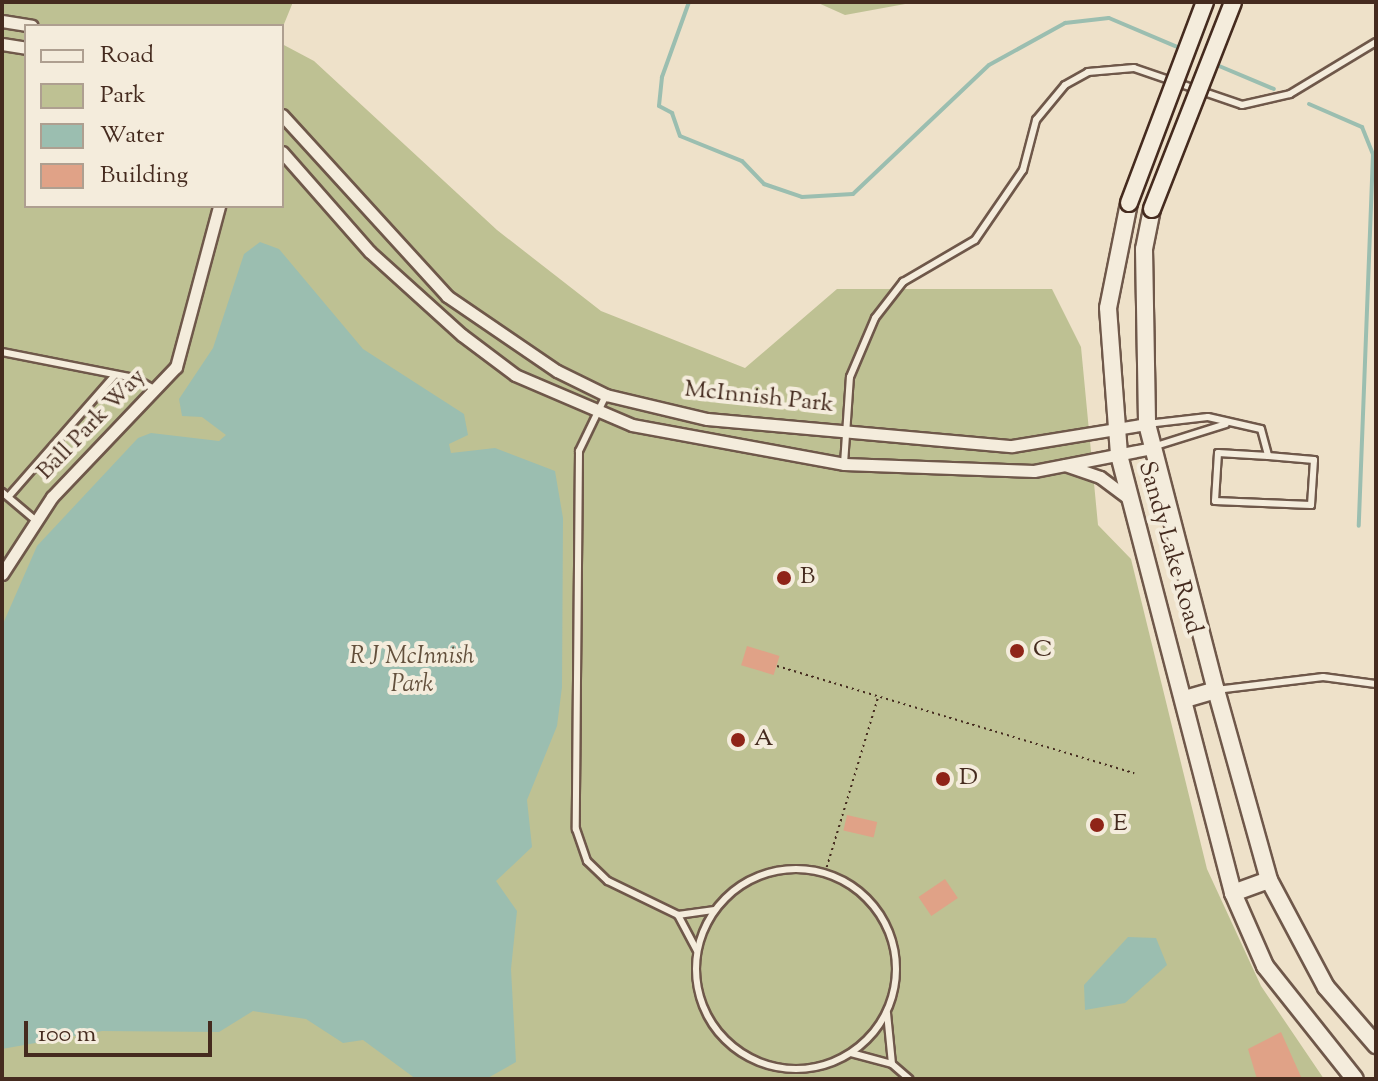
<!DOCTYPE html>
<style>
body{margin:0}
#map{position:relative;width:1378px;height:1081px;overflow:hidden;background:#eee1c9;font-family:"Sorts Mill Goudy",serif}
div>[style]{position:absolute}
.green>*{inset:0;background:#bec193}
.water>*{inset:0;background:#9bbeb0}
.stream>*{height:4px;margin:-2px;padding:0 2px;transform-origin:2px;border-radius:2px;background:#9bbeb0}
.building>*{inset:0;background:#e0a287;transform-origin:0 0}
.path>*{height:2px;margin-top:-1px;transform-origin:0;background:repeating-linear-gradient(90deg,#452b1f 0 2px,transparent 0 6px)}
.roads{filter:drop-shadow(2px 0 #6f584a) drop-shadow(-2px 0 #6f584a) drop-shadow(0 2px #6f584a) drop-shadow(0 -2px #6f584a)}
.service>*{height:6px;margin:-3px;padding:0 3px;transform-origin:3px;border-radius:3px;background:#f4ecdc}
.service>.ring{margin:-3px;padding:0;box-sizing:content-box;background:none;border:6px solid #f4ecdc;border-radius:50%}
.minor>*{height:11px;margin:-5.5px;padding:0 5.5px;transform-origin:5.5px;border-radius:5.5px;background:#f4ecdc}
.secondary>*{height:16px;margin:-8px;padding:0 8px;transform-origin:8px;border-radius:8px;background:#f4ecdc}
.bridges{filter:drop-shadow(2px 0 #452b1f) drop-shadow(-2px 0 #452b1f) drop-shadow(0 2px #452b1f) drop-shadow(0 -2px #452b1f)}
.secondary-bridge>*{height:16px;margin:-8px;padding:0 8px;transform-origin:8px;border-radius:8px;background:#f4ecdc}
.dots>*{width:22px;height:22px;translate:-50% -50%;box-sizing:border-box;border:4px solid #f4ecdc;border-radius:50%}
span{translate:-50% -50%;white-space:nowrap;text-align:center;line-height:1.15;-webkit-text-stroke:8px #f4ecdc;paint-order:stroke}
.street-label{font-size:24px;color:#452b1f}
.poi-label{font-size:24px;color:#452b1f}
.left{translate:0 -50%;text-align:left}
.park-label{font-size:24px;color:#63503c;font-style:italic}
.frame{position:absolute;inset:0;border:4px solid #452b1f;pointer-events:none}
.legend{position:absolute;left:24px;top:24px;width:260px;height:184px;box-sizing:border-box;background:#f4ecdc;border:2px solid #ae9f90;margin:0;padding:10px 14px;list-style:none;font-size:24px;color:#452b1f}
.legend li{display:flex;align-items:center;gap:16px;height:40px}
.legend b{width:40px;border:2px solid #ae9f90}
.scale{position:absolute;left:24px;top:1021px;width:188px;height:36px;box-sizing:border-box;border:4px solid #452b1f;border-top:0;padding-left:10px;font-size:24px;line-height:28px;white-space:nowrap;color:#452b1f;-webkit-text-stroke:6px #f4ecdc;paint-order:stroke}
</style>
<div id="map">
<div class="green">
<div style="clip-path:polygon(2px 2px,293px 2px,282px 29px,26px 26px,26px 206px,282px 206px,282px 44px,314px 61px,497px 230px,601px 311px,745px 368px,837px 289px,1052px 289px,1081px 347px,1098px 525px,1131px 559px,1207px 869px,1261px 986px,1324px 1079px,2px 1079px)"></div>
<div style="clip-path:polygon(816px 2px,916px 2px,845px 15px)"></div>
</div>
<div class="water">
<div style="clip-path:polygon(260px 242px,279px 249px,363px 349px,464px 414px,468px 435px,449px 444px,451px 453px,495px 448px,555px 471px,563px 518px,562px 687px,557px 726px,527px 800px,532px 847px,496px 881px,517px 911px,511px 969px,516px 1062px,486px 1079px,416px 1079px,363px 1040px,343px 1043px,306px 1019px,253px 1011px,219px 1032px,102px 1031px,2px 1049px,2px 626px,37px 546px,138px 438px,151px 433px,219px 441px,226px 435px,202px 417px,182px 416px,179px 399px,213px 348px,244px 254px)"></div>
<div style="clip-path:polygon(1128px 937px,1156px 938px,1167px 965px,1125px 1003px,1085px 1010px,1084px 985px)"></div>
</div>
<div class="stream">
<div style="left:689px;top:2px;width:80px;rotate:109.8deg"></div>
<div style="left:662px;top:77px;width:29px;rotate:96deg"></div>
<div style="left:659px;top:106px;width:15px;rotate:28deg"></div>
<div style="left:672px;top:113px;width:24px;rotate:71deg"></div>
<div style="left:680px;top:136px;width:67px;rotate:22deg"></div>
<div style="left:742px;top:161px;width:32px;rotate:46deg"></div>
<div style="left:764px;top:184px;width:40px;rotate:18.9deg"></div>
<div style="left:802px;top:197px;width:51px;rotate:-3.4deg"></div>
<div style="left:853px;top:194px;width:187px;rotate:-43.5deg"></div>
<div style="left:989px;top:65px;width:87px;rotate:-28.9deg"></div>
<div style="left:1065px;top:23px;width:44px;rotate:-6.5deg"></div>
<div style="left:1109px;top:18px;width:79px;rotate:23deg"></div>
<div style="left:1212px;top:63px;width:67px;rotate:22.8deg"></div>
<div style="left:1309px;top:104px;width:58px;rotate:23.5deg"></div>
<div style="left:1362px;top:127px;width:29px;rotate:68deg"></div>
<div style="left:1373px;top:154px;width:372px;rotate:92.2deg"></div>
</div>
<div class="building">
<div style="left:747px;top:646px;width:34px;height:20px;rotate:17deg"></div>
<div style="left:847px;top:815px;width:31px;height:16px;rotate:13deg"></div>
<div style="left:945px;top:879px;width:23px;height:32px;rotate:56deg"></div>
<div style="clip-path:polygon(1281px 1032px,1302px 1079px,1257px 1079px,1248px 1049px)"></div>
</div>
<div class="path">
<div style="left:777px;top:666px;width:373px;rotate:16.7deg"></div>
<div style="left:825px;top:873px;width:184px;rotate:-73.2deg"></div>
</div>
<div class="roads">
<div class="service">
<div style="left:2px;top:352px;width:136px;rotate:11.1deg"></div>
<div style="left:135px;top:378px;width:24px;rotate:30deg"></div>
<div style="left:606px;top:395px;width:62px;rotate:115.7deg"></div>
<div style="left:579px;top:451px;width:378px;rotate:90.5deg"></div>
<div style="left:576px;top:829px;width:34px;rotate:71deg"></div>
<div style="left:587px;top:861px;width:29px;rotate:44deg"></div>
<div style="left:608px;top:881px;width:78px;rotate:25.9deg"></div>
<div style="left:678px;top:915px;width:37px;rotate:-8deg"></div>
<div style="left:1147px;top:424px;width:61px;rotate:-6.5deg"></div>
<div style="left:1208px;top:417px;width:54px;rotate:12.8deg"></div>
<div style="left:1261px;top:429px;width:28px;rotate:75deg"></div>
<div style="left:1268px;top:456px;width:50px;rotate:-176.6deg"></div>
<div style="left:1218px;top:453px;width:48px;rotate:93.6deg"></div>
<div style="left:1215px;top:501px;width:96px;rotate:2.4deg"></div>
<div style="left:1311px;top:505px;width:45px;rotate:-86.2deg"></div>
<div style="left:1314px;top:460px;width:46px;rotate:-175deg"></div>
<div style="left:1156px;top:446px;width:73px;rotate:-17.4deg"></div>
<div style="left:844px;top:464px;width:87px;rotate:-86.1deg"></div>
<div style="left:850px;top:377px;width:64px;rotate:-67deg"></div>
<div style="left:875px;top:318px;width:46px;rotate:-52.1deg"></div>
<div style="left:903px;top:282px;width:83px;rotate:-30.3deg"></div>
<div style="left:975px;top:240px;width:85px;rotate:-55.6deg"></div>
<div style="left:1023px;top:170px;width:52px;rotate:-75.4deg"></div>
<div style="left:1036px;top:120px;width:45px;rotate:-50.4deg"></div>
<div style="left:1065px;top:85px;width:26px;rotate:-29deg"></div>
<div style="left:1088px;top:72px;width:46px;rotate:-5deg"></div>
<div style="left:1134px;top:68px;width:114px;rotate:18.9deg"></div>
<div style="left:1242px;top:105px;width:49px;rotate:-12.9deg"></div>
<div style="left:1290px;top:94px;width:100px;rotate:-31.2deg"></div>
<div style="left:2px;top:492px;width:43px;rotate:40.3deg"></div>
<div style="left:9px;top:496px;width:159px;rotate:-48.8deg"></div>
<div style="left:1216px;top:690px;width:108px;rotate:-6.9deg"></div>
<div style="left:1323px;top:677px;width:53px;rotate:7.5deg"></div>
<div class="ring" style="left:696px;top:869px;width:194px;height:194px"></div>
<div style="left:678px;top:915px;width:40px;rotate:62deg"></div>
<div style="left:887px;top:1013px;width:51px;rotate:84.4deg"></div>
<div style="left:851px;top:1053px;width:42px;rotate:15deg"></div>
<div style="left:892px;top:1064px;width:23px;rotate:41deg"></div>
</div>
<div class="minor">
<div style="left:2px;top:21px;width:30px;rotate:9deg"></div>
<div style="left:2px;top:44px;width:24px;rotate:9deg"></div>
<div style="left:282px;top:115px;width:245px;rotate:47.6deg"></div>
<div style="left:447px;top:296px;width:133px;rotate:34.3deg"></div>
<div style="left:557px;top:371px;width:55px;rotate:26.1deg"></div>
<div style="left:606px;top:395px;width:104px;rotate:13.4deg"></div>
<div style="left:707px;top:419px;width:306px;rotate:5.1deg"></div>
<div style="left:1012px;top:446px;width:137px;rotate:-9.3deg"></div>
<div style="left:282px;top:152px;width:133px;rotate:48.7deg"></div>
<div style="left:370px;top:252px;width:124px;rotate:42.1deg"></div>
<div style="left:462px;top:335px;width:66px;rotate:37deg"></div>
<div style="left:515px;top:375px;width:127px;rotate:23.1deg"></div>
<div style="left:632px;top:425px;width:216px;rotate:10.4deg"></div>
<div style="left:844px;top:464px;width:190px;rotate:2.1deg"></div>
<div style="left:1034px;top:471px;width:120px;rotate:-11deg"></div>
<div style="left:1065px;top:465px;width:37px;rotate:19deg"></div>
<div style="left:1100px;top:477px;width:39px;rotate:37deg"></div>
<div style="left:2px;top:574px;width:92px;rotate:-57deg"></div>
<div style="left:52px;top:497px;width:180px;rotate:-46.4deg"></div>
<div style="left:176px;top:367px;width:167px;rotate:-75deg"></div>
</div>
<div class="secondary">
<div style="left:1129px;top:203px;width:107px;rotate:101.3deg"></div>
<div style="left:1108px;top:308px;width:147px;rotate:85.7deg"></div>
<div style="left:1119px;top:455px;width:453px;rotate:75.4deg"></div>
<div style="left:1233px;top:893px;width:80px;rotate:66.3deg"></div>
<div style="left:1265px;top:966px;width:144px;rotate:51.5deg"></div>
<div style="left:1152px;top:209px;width:41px;rotate:101.3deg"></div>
<div style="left:1144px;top:249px;width:175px;rotate:89deg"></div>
<div style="left:1147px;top:424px;width:275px;rotate:75.5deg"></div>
<div style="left:1216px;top:690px;width:197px;rotate:74.4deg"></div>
<div style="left:1269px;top:880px;width:121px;rotate:62deg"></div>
<div style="left:1326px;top:987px;width:77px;rotate:49.2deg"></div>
<div style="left:1185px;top:699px;width:32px;rotate:-16deg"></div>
<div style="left:1233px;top:893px;width:38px;rotate:-20deg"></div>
</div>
</div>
<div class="bridges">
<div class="secondary-bridge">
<div style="left:1129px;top:203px;width:215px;rotate:-69.3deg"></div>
<div style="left:1152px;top:209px;width:222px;rotate:-68.6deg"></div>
</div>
</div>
<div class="dots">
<div style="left:784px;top:578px;background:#8f2418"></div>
<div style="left:1017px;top:651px;background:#8f2418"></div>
<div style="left:738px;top:740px;background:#8f2418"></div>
<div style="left:943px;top:779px;background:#8f2418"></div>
<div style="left:1097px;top:825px;background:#8f2418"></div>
</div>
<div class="street-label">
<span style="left:759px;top:398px;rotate:6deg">McInnish Park</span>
<span style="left:92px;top:425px;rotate:-46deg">Ball Park Way</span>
<span style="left:1169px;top:548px;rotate:74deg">Sandy Lake Road</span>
</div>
<div class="poi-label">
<span class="left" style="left:800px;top:578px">B</span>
<span class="left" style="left:1033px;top:651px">C</span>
<span class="left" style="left:754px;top:740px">A</span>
<span class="left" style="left:959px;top:779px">D</span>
<span class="left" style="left:1113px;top:825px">E</span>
</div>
<div class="park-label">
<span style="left:412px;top:672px">R J McInnish<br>Park</span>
</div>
<div class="frame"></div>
<ul class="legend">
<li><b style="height:10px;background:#f4ecdc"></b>Road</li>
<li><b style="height:22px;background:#bec193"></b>Park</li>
<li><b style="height:22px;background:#9bbeb0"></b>Water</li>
<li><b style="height:22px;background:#e0a287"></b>Building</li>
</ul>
<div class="scale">100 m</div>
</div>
